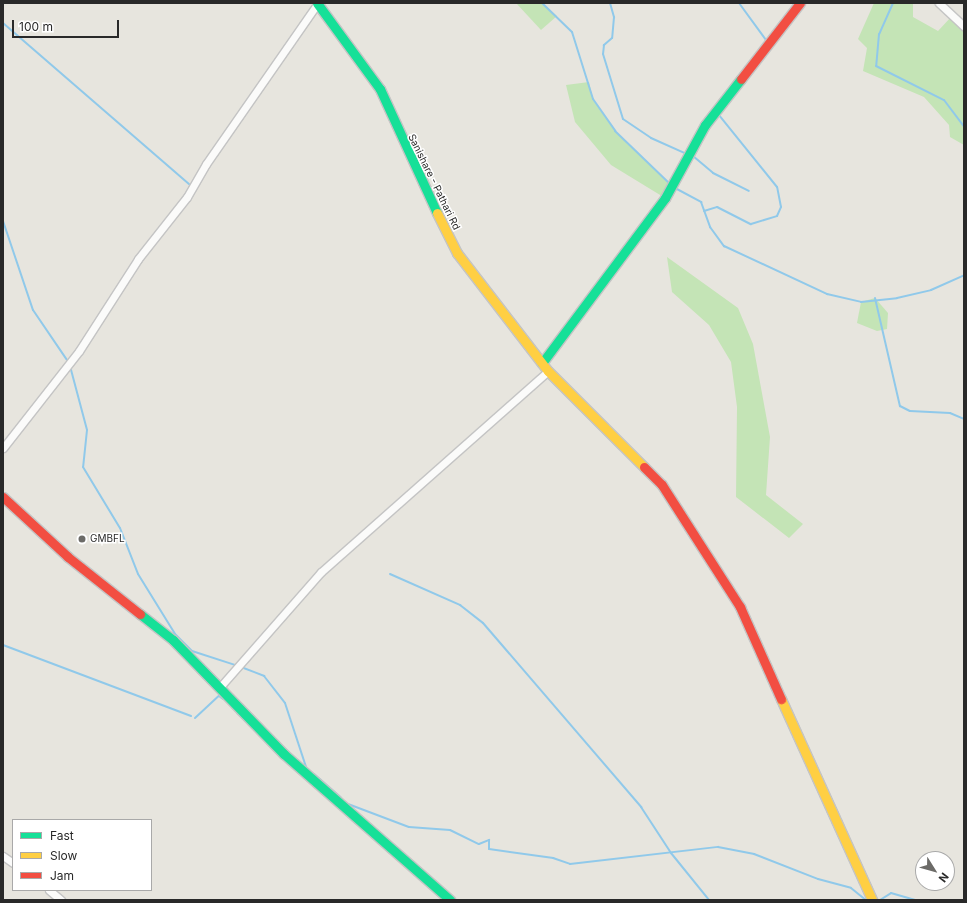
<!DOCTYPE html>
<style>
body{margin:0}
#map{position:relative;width:967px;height:903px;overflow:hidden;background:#e7e5de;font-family:Inter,sans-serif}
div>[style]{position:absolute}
.green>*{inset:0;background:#c4e4b6}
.stream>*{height:2px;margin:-1px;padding:0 1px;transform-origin:1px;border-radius:1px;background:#90c9ea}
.roads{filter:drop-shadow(1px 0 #c4c4c4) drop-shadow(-1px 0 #c4c4c4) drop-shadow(0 1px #c4c4c4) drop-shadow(0 -1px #c4c4c4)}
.street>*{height:7px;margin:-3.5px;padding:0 3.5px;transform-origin:3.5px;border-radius:3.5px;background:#fbfbfa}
.fast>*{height:9px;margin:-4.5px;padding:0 4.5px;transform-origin:4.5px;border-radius:4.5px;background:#16e098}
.slow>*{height:9px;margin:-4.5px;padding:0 4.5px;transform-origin:4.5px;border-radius:4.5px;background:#ffcf43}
.jam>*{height:9px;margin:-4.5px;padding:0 4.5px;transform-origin:4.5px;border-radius:4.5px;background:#f24e42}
.dots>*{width:11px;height:11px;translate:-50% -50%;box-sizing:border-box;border:2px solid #fff;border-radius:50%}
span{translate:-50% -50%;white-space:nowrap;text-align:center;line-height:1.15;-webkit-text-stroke:3px #fff;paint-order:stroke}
.street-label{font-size:10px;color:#292929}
.poi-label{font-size:10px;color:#292929}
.left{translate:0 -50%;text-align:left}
.frame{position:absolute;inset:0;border:4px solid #292929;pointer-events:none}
.legend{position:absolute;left:12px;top:819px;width:140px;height:72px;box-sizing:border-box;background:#fff;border:1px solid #a9a9a9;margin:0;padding:5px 7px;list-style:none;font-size:12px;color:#292929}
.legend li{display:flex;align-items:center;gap:8px;height:20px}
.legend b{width:20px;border:1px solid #a9a9a9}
.north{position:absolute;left:915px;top:851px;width:40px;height:40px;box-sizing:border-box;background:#fff;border:1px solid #a9a9a9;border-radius:50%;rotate:127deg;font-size:11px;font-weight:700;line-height:16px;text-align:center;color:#292929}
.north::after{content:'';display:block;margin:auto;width:14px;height:18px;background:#6c6b68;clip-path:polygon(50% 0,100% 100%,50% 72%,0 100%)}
.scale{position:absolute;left:12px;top:20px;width:107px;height:18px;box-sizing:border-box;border:2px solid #292929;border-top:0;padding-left:5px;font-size:12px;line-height:14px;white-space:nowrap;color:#292929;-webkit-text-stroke:3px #fff;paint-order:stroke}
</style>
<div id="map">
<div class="green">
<div style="clip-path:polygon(516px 3px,542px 3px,557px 16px,541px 30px)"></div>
<div style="clip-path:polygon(874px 3px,913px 3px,913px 17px,938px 31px,952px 16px,964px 26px,964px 145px,950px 137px,949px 125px,924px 97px,863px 71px,867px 48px,858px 39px)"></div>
<div style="clip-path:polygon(589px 82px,593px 99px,615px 131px,671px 186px,665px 198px,611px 165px,575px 122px,566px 85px)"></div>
<div style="clip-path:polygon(667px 257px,738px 308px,753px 344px,770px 437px,766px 495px,803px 524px,789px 538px,736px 497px,737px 407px,731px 362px,709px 325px,672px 292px)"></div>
<div style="clip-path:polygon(875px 298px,888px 313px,887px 329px,877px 331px,857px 323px,861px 302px)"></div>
</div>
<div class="stream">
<div style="left:542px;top:3px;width:42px;rotate:44deg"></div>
<div style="left:572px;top:32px;width:70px;rotate:72.6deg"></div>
<div style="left:593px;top:99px;width:39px;rotate:55deg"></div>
<div style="left:615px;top:131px;width:76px;rotate:43.9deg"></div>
<div style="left:610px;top:3px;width:15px;rotate:74deg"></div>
<div style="left:614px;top:17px;width:21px;rotate:95deg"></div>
<div style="left:612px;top:38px;width:11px;rotate:139deg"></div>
<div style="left:604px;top:45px;width:9px;rotate:96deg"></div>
<div style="left:603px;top:54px;width:68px;rotate:72.9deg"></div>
<div style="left:623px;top:119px;width:34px;rotate:34deg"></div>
<div style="left:651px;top:138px;width:37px;rotate:24deg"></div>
<div style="left:739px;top:3px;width:46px;rotate:53.9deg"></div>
<div style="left:893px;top:3px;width:34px;rotate:114deg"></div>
<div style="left:879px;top:34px;width:32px;rotate:95deg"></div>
<div style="left:876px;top:66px;width:76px;rotate:26.6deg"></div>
<div style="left:944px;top:100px;width:34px;rotate:53deg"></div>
<div style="left:3px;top:23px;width:246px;rotate:40.9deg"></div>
<div style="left:693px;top:156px;width:26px;rotate:40deg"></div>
<div style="left:713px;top:173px;width:40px;rotate:26.6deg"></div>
<div style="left:675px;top:188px;width:30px;rotate:28deg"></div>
<div style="left:701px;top:202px;width:27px;rotate:70deg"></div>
<div style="left:710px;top:227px;width:24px;rotate:54deg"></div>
<div style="left:724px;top:246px;width:114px;rotate:25deg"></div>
<div style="left:827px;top:294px;width:35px;rotate:13deg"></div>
<div style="left:861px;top:302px;width:36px;rotate:-6deg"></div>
<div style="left:897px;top:298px;width:35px;rotate:-13deg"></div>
<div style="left:931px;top:290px;width:36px;rotate:-24deg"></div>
<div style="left:704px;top:211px;width:14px;rotate:-17deg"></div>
<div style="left:717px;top:207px;width:38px;rotate:27deg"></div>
<div style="left:751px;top:224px;width:27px;rotate:-17deg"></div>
<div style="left:777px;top:216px;width:10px;rotate:-66deg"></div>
<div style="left:781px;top:207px;width:20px;rotate:-101deg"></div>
<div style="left:777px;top:187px;width:92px;rotate:-128.9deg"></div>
<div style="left:719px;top:115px;width:10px;rotate:-53deg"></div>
<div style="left:3px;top:221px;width:94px;rotate:71.4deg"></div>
<div style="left:33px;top:310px;width:60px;rotate:55.8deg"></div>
<div style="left:875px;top:298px;width:111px;rotate:77deg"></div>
<div style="left:900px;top:406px;width:11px;rotate:27deg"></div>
<div style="left:910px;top:411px;width:40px;rotate:2.9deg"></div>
<div style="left:950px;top:413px;width:15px;rotate:23deg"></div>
<div style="left:70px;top:366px;width:66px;rotate:75.1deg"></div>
<div style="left:87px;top:430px;width:37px;rotate:96deg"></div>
<div style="left:83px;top:467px;width:71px;rotate:58.8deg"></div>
<div style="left:120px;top:528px;width:49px;rotate:68.6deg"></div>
<div style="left:138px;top:574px;width:70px;rotate:58.3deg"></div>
<div style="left:175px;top:634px;width:24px;rotate:45deg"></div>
<div style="left:192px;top:651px;width:45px;rotate:18deg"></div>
<div style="left:390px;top:574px;width:77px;rotate:23.9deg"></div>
<div style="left:460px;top:605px;width:29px;rotate:38deg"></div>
<div style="left:483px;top:623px;width:243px;rotate:49.3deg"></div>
<div style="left:641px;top:807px;width:55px;rotate:56.9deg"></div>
<div style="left:671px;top:853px;width:60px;rotate:51deg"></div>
<div style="left:3px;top:645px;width:201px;rotate:20.7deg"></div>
<div style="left:241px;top:667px;width:25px;rotate:21deg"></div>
<div style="left:264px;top:676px;width:34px;rotate:52deg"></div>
<div style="left:285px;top:703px;width:67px;rotate:71.8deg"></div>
<div style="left:237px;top:713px;width:23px;rotate:43deg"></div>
<div style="left:195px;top:718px;width:33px;rotate:-43deg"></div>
<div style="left:219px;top:696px;width:5px;rotate:37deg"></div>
<div style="left:271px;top:747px;width:41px;rotate:43deg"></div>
<div style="left:314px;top:774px;width:35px;rotate:41deg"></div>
<div style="left:348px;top:804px;width:65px;rotate:20.7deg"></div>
<div style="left:409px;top:827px;width:41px;rotate:4.2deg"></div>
<div style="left:450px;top:830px;width:32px;rotate:26deg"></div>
<div style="left:479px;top:844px;width:11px;rotate:-22deg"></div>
<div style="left:489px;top:840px;width:9px;rotate:90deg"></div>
<div style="left:489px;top:849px;width:65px;rotate:8deg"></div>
<div style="left:553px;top:858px;width:18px;rotate:19deg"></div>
<div style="left:570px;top:864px;width:149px;rotate:-6.6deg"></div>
<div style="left:718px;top:847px;width:37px;rotate:11deg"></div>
<div style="left:754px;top:854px;width:69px;rotate:21.3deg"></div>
<div style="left:818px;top:879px;width:34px;rotate:15deg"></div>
<div style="left:851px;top:888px;width:19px;rotate:39deg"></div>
<div style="left:880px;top:900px;width:13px;rotate:-32deg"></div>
<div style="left:891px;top:893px;width:26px;rotate:16deg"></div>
</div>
<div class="roads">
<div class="street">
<div style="left:939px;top:3px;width:34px;rotate:43deg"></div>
<div style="left:3px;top:448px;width:123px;rotate:-51.9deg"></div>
<div style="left:79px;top:351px;width:109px;rotate:-57.3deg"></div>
<div style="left:138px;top:259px;width:79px;rotate:-51.7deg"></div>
<div style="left:187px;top:197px;width:38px;rotate:-60deg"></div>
<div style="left:206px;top:164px;width:195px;rotate:-55.2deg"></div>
<div style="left:220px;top:687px;width:153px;rotate:-48.7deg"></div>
<div style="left:321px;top:572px;width:303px;rotate:-41.5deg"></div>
<div style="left:3px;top:856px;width:12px;rotate:35deg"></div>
<div style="left:49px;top:890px;width:16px;rotate:40deg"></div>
</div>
<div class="fast">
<div style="left:317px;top:3px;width:107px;rotate:53.8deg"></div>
<div style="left:380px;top:89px;width:136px;rotate:65.3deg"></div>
<div style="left:542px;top:363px;width:206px;rotate:-53.3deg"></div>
<div style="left:665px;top:198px;width:83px;rotate:-61.3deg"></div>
<div style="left:705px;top:125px;width:58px;rotate:-52deg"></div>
<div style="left:140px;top:614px;width:42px;rotate:38.2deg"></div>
<div style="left:173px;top:640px;width:159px;rotate:45.8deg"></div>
<div style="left:284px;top:754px;width:221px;rotate:41.3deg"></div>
</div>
<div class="slow">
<div style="left:437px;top:213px;width:45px;rotate:63.4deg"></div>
<div style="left:457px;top:253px;width:149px;rotate:52.4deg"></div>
<div style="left:548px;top:371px;width:136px;rotate:45deg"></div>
<div style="left:781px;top:699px;width:221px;rotate:65.6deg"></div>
</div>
<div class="jam">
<div style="left:741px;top:79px;width:96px;rotate:-52.2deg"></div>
<div style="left:644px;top:467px;width:25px;rotate:45deg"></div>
<div style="left:662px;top:485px;width:145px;rotate:57.4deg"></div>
<div style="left:740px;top:607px;width:101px;rotate:66deg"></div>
<div style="left:3px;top:497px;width:88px;rotate:42.7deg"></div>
<div style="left:68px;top:557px;width:92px;rotate:38.4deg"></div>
</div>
</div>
<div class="dots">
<div style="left:82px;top:539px;background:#6c6b68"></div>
</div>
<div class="street-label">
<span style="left:434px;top:182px;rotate:64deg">Sanishare - Pathari Rd</span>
</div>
<div class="poi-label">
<span class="left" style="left:90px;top:539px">GMBFL</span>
</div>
<div class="frame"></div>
<ul class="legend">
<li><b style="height:5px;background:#16e098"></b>Fast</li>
<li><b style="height:5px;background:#ffcf43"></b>Slow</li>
<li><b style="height:5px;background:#f24e42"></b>Jam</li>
</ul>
<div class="north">N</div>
<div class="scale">100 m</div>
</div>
